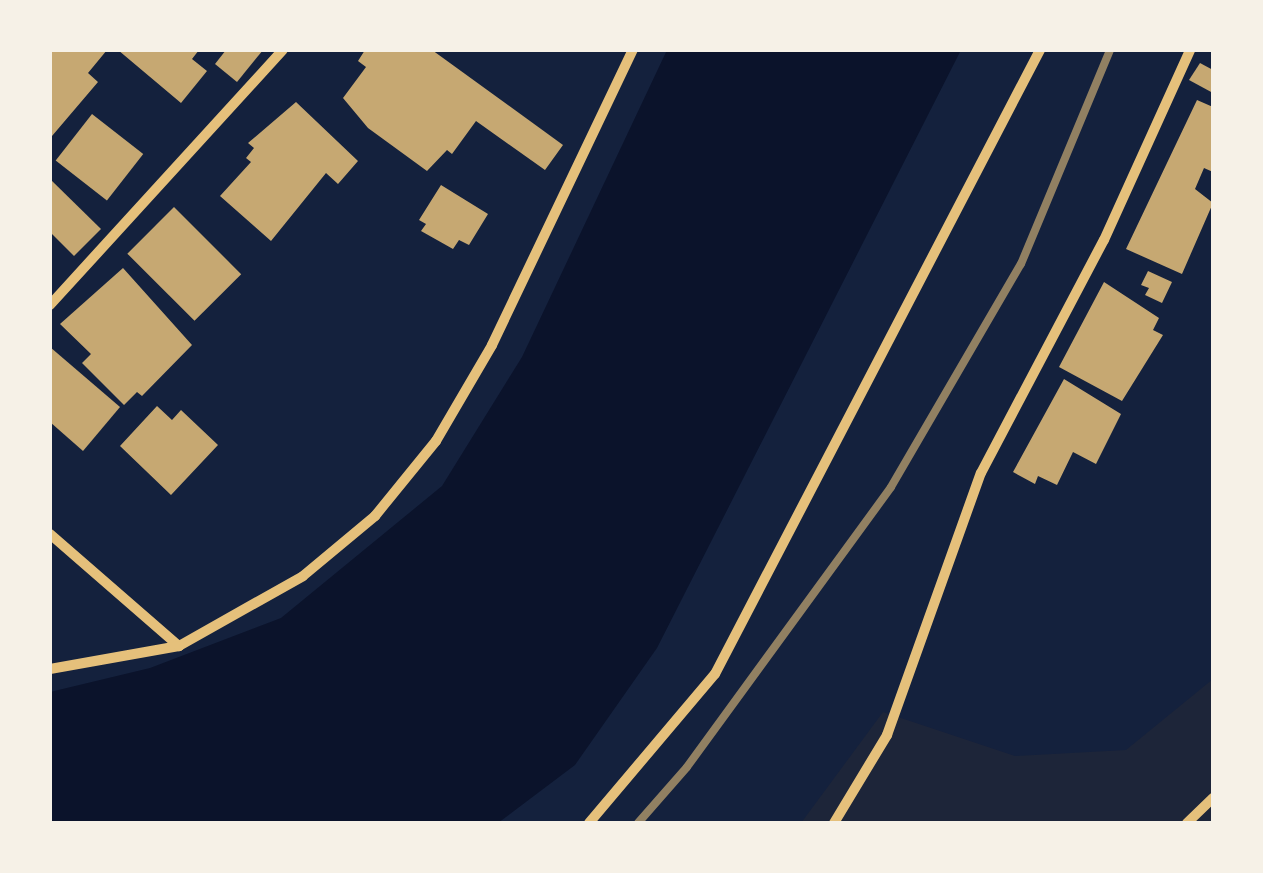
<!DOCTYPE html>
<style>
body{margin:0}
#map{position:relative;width:1263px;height:873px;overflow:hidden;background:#14213d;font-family:"Playfair Display",serif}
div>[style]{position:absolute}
.green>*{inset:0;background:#1d2539}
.water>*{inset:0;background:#0b132b}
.building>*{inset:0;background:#c6a872;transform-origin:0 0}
.minor>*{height:10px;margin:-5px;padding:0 5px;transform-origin:5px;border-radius:5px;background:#e5c07b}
.rail>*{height:8px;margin:-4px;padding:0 4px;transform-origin:4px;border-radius:4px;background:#918062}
span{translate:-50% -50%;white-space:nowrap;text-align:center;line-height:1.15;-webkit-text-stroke:9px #f6f1e7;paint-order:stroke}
.frame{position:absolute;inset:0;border:52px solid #f6f1e7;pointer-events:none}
</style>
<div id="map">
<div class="green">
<div style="clip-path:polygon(1213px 679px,1213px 823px,801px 823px,883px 712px,1015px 756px,1126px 750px)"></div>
</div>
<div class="water">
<div style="clip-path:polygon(667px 50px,961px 50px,657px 648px,575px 765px,498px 823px,50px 823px,50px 692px,150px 668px,281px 618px,442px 486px,522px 357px)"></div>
</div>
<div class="building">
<div style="clip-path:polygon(50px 50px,107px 50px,88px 73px,98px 82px,52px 136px)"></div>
<div style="clip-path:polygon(118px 50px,199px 50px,192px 59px,207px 71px,181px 103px)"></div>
<div style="clip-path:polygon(226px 50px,263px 50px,237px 82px,215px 64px)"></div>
<div style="clip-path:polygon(365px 50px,432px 50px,563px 145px,545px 170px,476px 121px,452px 154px,447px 150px,427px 171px,368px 128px,343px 98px,366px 67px,358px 61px)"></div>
<div style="clip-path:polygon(1200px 63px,1213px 70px,1213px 93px,1189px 80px)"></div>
<div style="clip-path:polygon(1197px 100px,1213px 107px,1213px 172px,1204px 168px,1195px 189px,1213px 203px,1182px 274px,1126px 249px)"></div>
<div style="clip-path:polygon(296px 102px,358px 161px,338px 184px,326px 173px,271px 241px,220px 196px,251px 162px,246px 158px,254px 148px,248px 143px)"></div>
<div style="left:92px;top:114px;width:65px;height:59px;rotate:38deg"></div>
<div style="clip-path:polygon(50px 179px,101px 229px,74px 256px,50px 232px)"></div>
<div style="clip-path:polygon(441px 185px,488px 214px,469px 245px,459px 240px,453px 249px,421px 231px,426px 224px,419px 220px)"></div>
<div style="left:174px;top:207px;width:95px;height:66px;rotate:45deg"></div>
<div style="clip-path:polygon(123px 268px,192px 345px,142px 396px,137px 392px,124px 405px,82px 363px,91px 354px,60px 324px)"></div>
<div style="clip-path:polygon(1148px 271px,1172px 282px,1162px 303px,1145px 295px,1149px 288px,1141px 285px)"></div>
<div style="clip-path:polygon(1104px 282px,1159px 318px,1153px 330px,1163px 335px,1122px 401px,1059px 367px)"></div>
<div style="clip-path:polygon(50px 347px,120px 407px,83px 451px,50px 422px)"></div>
<div style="clip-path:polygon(1064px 379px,1121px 414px,1096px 464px,1073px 452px,1057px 485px,1038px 476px,1035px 484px,1013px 472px)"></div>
<div style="clip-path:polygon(157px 406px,172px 420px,181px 410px,218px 445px,171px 495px,120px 446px)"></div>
</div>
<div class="minor">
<div style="left:50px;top:305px;width:345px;rotate:-47.6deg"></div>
<div style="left:50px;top:534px;width:171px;rotate:41deg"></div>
<div style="left:50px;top:669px;width:131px;rotate:-10.1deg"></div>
<div style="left:179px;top:646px;width:142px;rotate:-29.4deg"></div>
<div style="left:303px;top:576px;width:94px;rotate:-39.8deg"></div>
<div style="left:375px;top:516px;width:97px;rotate:-50.9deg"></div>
<div style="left:436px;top:441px;width:111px;rotate:-59.7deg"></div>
<div style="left:492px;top:345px;width:327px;rotate:-64.5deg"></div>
<div style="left:589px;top:823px;width:195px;rotate:-49.8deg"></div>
<div style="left:715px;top:674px;width:704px;rotate:-62.49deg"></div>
<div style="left:834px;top:823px;width:103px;rotate:-58.9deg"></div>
<div style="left:887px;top:735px;width:278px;rotate:-70.3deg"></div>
<div style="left:981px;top:473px;width:263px;rotate:-62.2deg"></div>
<div style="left:1104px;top:240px;width:209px;rotate:-65.6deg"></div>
<div style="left:1187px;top:823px;width:36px;rotate:-44deg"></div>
</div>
<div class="rail">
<div style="left:638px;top:823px;width:74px;rotate:-48.8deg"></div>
<div style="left:687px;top:767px;width:346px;rotate:-53.9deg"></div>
<div style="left:891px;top:487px;width:258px;rotate:-59.8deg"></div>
<div style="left:1021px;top:264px;width:232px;rotate:-67.4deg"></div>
</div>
<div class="frame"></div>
</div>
